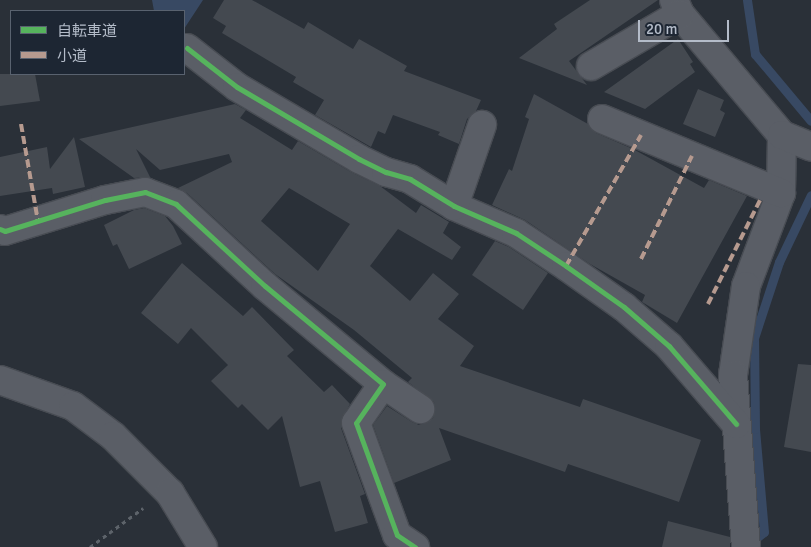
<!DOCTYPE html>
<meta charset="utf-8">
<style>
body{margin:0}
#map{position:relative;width:811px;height:547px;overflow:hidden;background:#2a3038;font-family:Signika,"Noto Sans JP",sans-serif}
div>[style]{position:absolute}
.water>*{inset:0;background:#384963}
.stream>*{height:9px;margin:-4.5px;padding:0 4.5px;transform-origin:4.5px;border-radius:4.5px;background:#384963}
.building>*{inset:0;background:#444950}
.path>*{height:3px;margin-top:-1.5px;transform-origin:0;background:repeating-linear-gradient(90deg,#5d636a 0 4px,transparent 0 8px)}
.roads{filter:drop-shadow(1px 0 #484c53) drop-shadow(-1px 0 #484c53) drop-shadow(0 1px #484c53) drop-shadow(0 -1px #484c53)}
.minor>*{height:28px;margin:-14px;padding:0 14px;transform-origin:14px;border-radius:14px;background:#5a5e66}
.quiet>*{height:4px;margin-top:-2px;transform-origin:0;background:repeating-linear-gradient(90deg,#b69a8f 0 8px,transparent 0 12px)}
.cycleway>*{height:5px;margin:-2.5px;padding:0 2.5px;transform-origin:2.5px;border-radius:2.5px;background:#56b35d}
span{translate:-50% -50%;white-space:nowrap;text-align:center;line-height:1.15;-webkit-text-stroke:5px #1d2633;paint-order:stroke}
.legend{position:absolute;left:10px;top:10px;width:175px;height:65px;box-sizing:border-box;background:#1d2633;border:1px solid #59626f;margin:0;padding:6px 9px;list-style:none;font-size:15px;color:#b4bcc9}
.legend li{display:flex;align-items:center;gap:10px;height:25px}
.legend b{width:25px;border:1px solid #59626f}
.scale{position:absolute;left:638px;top:20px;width:91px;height:22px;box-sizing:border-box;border:2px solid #b4bcc9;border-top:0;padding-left:6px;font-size:15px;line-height:18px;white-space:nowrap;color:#b4bcc9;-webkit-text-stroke:4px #1d2633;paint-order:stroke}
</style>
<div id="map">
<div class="water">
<div style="clip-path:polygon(152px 0,203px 0,184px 29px,184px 11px,154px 11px)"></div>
</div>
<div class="stream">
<div style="left:747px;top:0;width:55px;rotate:81.6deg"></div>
<div style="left:755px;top:54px;width:87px;rotate:50.1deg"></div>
<div style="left:751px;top:542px;width:16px;rotate:-38deg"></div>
<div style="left:764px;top:532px;width:103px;rotate:-95deg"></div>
<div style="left:755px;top:429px;width:91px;rotate:-90.6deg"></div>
<div style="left:754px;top:338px;width:80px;rotate:-71.8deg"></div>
<div style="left:779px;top:262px;width:74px;rotate:-64.5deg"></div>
</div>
<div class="building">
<div style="clip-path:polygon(224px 0,252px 0,304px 29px,308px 22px,353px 49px,359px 39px,407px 66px,404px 71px,481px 100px,476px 111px,467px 119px,459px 144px,438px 135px,440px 132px,393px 115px,385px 134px,378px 131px,371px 147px,315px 115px,324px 100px,293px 82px,296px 77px,222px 33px,226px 26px,213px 18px)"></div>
<div style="clip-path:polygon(590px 0,658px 0,569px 61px,587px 85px,519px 58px,557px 29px,554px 24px)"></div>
<div style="clip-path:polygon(678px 39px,693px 62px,690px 64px,695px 72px,645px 109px,604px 92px)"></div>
<div style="clip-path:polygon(0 74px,35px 74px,40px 101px,0 106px)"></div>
<div style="clip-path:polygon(698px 89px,724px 100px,720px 110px,725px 113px,715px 137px,683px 124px)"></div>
<div style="clip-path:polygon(534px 94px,588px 124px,596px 133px,633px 149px,704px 188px,709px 180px,747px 196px,677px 323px,642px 302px,645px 295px,590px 264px,525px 220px,492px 205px,509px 169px,512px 171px,529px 119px,525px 117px)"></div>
<div style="clip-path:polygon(evenodd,235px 104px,246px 110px,240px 118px,292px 150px,298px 141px,351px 172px,380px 186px,416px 213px,421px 205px,449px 222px,443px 233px,461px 247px,452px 260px,398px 229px,370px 266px,410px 301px,433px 273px,459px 294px,438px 319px,474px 346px,460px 366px,580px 407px,583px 399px,701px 440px,679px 502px,568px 464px,565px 472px,439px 428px,451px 460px,394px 483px,373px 425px,387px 406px,412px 422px,419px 425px,426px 423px,433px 418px,435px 411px,434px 402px,408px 382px,412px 378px,354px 330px,275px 274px,187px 193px,178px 188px,232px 162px,229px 154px,160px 170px,136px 149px,150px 177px,134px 178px,79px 139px,235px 104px,289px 188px,350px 224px,318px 271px,261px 221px,289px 188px)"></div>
<div style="clip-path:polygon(74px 137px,85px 187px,53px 194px,52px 188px,0 196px,0 157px,47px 147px,50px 169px)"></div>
<div style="clip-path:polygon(144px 208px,165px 216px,173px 226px,182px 244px,129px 269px,117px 244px,113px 246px,104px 225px,134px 210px)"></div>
<div style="clip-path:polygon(495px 241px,509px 247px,548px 273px,523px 310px,472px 275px)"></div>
<div style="clip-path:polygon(182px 263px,243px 316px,252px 307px,294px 350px,287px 356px,324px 392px,332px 385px,350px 404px,341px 421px,341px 428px,365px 494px,360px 496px,368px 523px,335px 532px,320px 481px,300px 487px,282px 416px,268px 430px,242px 404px,238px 408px,211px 381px,228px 365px,191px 328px,178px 344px,141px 313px)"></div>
<div style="clip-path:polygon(798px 364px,811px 365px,811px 452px,784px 447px)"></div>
<div style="clip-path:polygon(668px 521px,730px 537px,730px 547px,662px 547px)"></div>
</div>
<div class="path">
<div style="left:90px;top:547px;width:66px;rotate:-36.3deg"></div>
</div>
<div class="roads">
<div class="minor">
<div style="left:674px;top:0;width:15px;rotate:67deg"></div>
<div style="left:680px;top:14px;width:158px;rotate:49.9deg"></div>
<div style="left:782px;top:135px;width:58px;rotate:91deg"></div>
<div style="left:781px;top:193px;width:99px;rotate:110.6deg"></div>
<div style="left:746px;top:286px;width:90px;rotate:98.3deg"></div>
<div style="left:733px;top:375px;width:172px;rotate:85.7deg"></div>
<div style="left:187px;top:48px;width:63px;rotate:38deg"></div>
<div style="left:237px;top:87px;width:142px;rotate:30.5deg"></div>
<div style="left:359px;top:159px;width:30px;rotate:26deg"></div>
<div style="left:386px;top:172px;width:25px;rotate:16deg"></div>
<div style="left:410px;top:179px;width:52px;rotate:31.5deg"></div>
<div style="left:454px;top:206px;width:68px;rotate:23.5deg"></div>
<div style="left:516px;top:233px;width:60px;rotate:33.4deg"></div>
<div style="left:566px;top:266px;width:71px;rotate:35.3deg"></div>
<div style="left:624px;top:307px;width:60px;rotate:40.9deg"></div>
<div style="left:669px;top:346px;width:103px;rotate:49.3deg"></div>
<div style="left:591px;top:66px;width:103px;rotate:-30.3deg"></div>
<div style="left:602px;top:119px;width:194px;rotate:22.5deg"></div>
<div style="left:782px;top:135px;width:31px;rotate:22deg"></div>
<div style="left:454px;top:206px;width:86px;rotate:-70.9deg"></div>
<div style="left:0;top:229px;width:5px;rotate:22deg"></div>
<div style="left:5px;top:231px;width:105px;rotate:-17.2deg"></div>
<div style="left:105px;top:200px;width:41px;rotate:-11.3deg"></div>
<div style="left:145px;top:192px;width:33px;rotate:21deg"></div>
<div style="left:176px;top:204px;width:121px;rotate:42.7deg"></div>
<div style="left:265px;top:286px;width:153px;rotate:39.7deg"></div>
<div style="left:383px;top:384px;width:47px;rotate:124.7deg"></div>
<div style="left:356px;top:423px;width:119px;rotate:69.9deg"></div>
<div style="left:397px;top:535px;width:22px;rotate:34deg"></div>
<div style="left:0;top:380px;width:77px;rotate:19.6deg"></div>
<div style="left:73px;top:406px;width:50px;rotate:36.9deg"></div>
<div style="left:113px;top:436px;width:81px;rotate:45deg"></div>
<div style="left:170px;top:493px;width:63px;rotate:58.6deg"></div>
<div style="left:383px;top:384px;width:45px;rotate:34deg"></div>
</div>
</div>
<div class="quiet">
<div style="left:21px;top:124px;width:98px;rotate:80.1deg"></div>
<div style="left:641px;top:259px;width:115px;rotate:-63.7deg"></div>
<div style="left:566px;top:266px;width:151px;rotate:-60.2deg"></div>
<div style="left:708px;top:304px;width:119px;rotate:-63.4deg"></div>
</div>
<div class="cycleway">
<div style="left:187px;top:48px;width:63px;rotate:38deg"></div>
<div style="left:237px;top:87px;width:142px;rotate:30.5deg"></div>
<div style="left:359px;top:159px;width:30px;rotate:26deg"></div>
<div style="left:386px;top:172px;width:25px;rotate:16deg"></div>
<div style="left:410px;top:179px;width:52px;rotate:31.5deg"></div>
<div style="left:454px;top:206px;width:68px;rotate:23.5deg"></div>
<div style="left:516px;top:233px;width:60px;rotate:33.4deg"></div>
<div style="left:566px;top:266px;width:71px;rotate:35.3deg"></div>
<div style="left:624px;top:307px;width:60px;rotate:40.9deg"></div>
<div style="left:669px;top:346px;width:103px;rotate:49.3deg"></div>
<div style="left:0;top:229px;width:5px;rotate:22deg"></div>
<div style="left:5px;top:231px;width:105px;rotate:-17.2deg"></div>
<div style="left:105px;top:200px;width:41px;rotate:-11.3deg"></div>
<div style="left:145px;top:192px;width:33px;rotate:21deg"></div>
<div style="left:176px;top:204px;width:121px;rotate:42.7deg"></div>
<div style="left:265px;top:286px;width:153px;rotate:39.7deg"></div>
<div style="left:383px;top:384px;width:47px;rotate:124.7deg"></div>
<div style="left:356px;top:423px;width:119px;rotate:69.9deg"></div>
<div style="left:397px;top:535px;width:22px;rotate:34deg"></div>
</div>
<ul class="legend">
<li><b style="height:6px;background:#56b35d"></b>自転車道</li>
<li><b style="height:6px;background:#b69a8f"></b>小道</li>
</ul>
<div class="scale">20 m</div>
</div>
